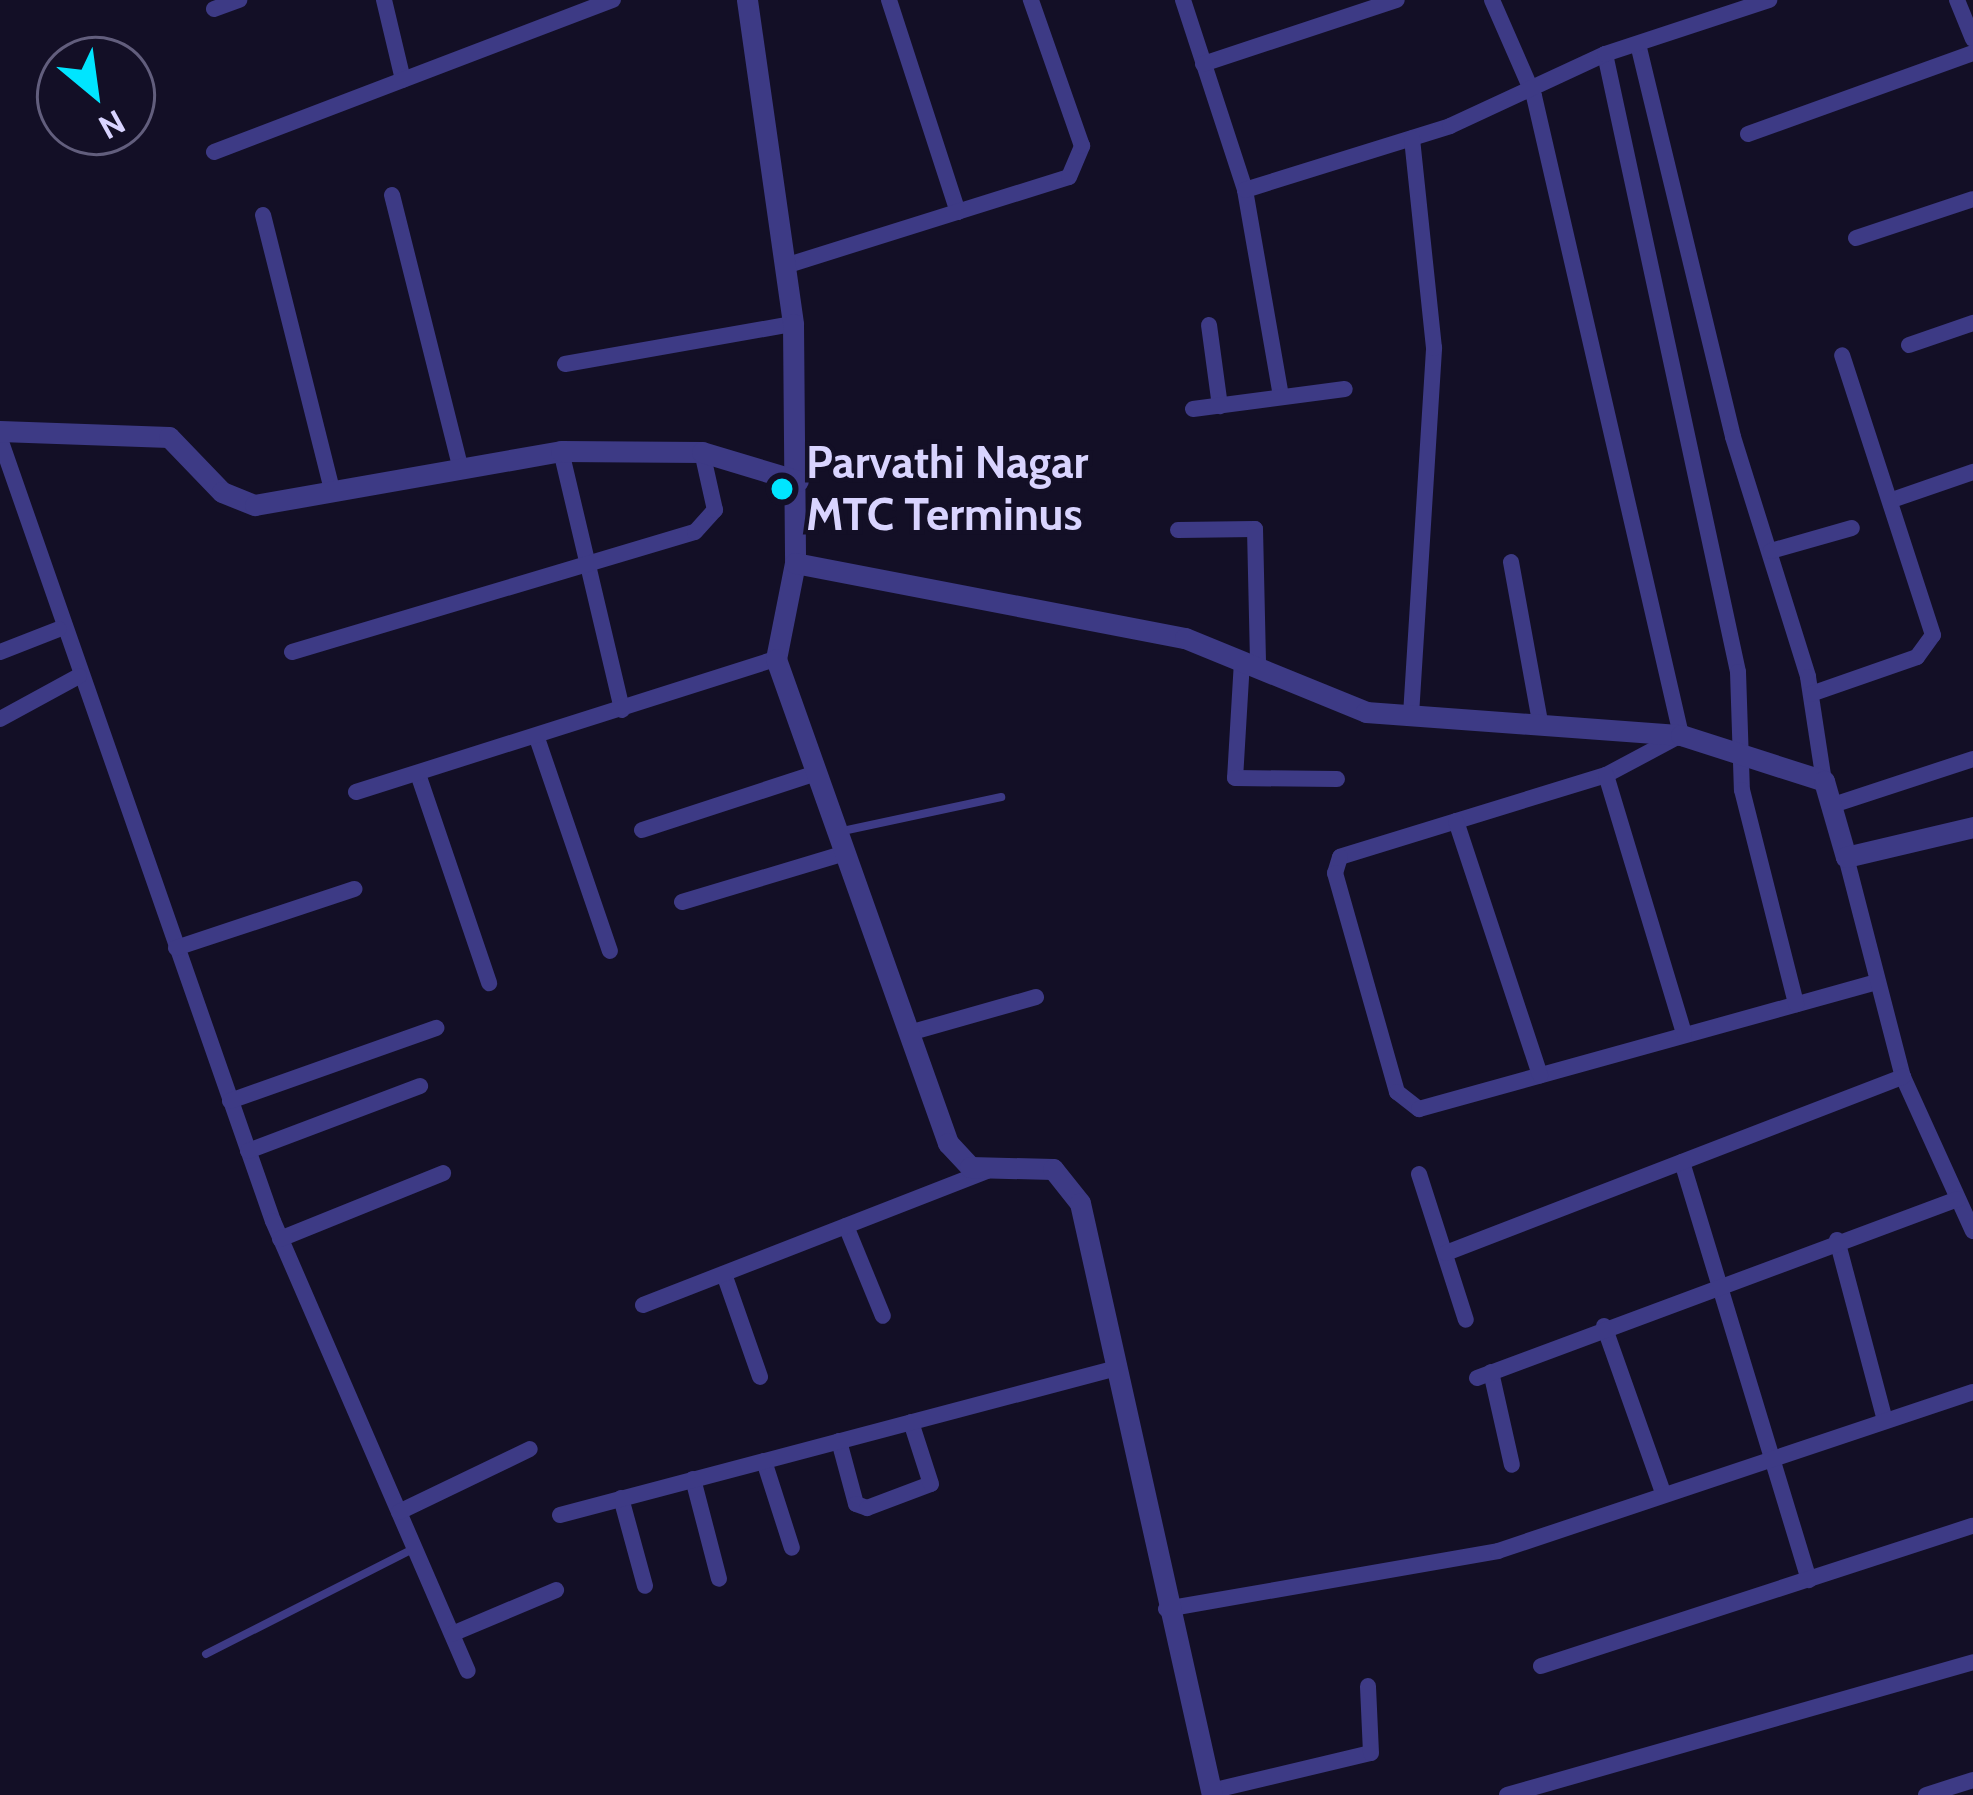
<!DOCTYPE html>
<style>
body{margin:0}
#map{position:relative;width:1973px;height:1795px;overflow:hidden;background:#130f26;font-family:Cabin,sans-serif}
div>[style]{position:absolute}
.service>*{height:8px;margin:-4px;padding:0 4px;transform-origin:4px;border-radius:4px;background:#3d3a85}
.minor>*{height:16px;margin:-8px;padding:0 8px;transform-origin:8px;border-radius:8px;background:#3d3a85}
.tertiary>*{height:21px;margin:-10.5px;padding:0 10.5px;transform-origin:10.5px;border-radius:10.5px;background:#3d3a85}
.dots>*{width:33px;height:33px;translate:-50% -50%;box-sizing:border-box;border:6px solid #130f26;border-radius:50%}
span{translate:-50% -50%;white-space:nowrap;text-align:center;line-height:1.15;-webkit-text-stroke:9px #130f26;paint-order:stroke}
.poi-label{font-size:45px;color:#d9d4ff;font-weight:700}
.left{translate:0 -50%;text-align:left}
.north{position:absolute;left:36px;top:36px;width:120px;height:120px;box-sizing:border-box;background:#130f26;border:3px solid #625e7d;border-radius:50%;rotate:151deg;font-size:33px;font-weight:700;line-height:48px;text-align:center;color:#d9d4ff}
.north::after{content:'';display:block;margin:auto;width:42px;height:54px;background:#00e5ff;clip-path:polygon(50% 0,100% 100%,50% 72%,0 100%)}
</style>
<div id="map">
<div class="service">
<div style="left:838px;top:832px;width:167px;rotate:-12.1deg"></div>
<div style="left:206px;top:1654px;width:232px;rotate:-26.9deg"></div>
</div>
<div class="minor">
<div style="left:384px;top:0;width:82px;rotate:76.6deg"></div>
<div style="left:889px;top:0;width:223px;rotate:72deg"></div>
<div style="left:1183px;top:0;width:200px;rotate:71.9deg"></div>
<div style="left:1245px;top:190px;width:210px;rotate:80.1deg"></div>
<div style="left:1492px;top:0;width:105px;rotate:66.4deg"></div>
<div style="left:1534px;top:96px;width:656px;rotate:77.04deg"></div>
<div style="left:1681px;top:735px;width:85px;rotate:151.9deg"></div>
<div style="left:1606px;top:775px;width:278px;rotate:162.9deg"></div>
<div style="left:1340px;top:857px;width:17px;rotate:107deg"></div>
<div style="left:1335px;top:873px;width:228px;rotate:74.2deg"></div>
<div style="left:1397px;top:1092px;width:28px;rotate:38deg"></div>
<div style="left:1419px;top:1109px;width:476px;rotate:-15.5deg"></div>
<div style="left:1957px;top:0;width:42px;rotate:67.7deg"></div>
<div style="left:214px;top:9px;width:27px;rotate:-20deg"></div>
<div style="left:1638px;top:44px;width:404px;rotate:76.4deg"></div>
<div style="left:1733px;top:437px;width:251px;rotate:72.6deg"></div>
<div style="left:1808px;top:677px;width:105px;rotate:81.3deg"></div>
<div style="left:1605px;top:54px;width:632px;rotate:77.85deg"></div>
<div style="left:1738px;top:672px;width:118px;rotate:88.1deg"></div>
<div style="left:1742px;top:790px;width:221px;rotate:75.8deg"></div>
<div style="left:1203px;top:64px;width:204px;rotate:-18.3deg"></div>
<div style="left:1748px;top:134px;width:239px;rotate:-19.8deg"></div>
<div style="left:214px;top:152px;width:427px;rotate:-20.9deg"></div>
<div style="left:1245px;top:190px;width:215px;rotate:-17.3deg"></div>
<div style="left:1450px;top:126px;width:171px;rotate:-24.9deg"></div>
<div style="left:1605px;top:54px;width:173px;rotate:-18.2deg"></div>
<div style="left:392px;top:195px;width:279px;rotate:75.9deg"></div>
<div style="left:263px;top:215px;width:283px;rotate:75.9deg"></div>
<div style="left:1856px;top:238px;width:123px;rotate:-18.4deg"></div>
<div style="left:788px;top:265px;width:294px;rotate:-17.4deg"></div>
<div style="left:1069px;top:177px;width:34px;rotate:-67deg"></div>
<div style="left:1082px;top:146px;width:155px;rotate:-109.3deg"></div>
<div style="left:1209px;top:325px;width:82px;rotate:82.3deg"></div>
<div style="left:1909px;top:345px;width:68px;rotate:-19deg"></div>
<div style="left:565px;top:364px;width:231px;rotate:-10deg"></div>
<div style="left:1193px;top:409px;width:153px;rotate:-7.5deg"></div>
<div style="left:0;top:439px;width:828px;rotate:70.76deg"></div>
<div style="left:273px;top:1221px;width:490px;rotate:66.6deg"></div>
<div style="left:561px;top:451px;width:266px;rotate:76.7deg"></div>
<div style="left:1892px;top:500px;width:86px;rotate:-19.1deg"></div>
<div style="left:1178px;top:530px;width:77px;rotate:-0.7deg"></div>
<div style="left:1255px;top:529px;width:136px;rotate:88.7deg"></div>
<div style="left:1771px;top:551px;width:84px;rotate:-15.9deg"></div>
<div style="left:1511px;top:562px;width:163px;rotate:79.7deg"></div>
<div style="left:0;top:652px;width:63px;rotate:-21.3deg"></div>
<div style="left:292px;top:652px;width:420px;rotate:-16.6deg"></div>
<div style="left:695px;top:532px;width:30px;rotate:-48deg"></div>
<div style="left:715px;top:510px;width:59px;rotate:-102.6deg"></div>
<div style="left:1242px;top:661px;width:117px;rotate:93.4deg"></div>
<div style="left:1235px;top:778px;width:102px;rotate:0.6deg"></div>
<div style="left:1811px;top:694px;width:112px;rotate:-19.2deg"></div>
<div style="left:1917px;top:657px;width:27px;rotate:-54deg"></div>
<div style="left:1933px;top:635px;width:294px;rotate:-108deg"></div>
<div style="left:1411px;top:715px;width:368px;rotate:-86.4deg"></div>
<div style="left:1434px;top:348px;width:211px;rotate:-96deg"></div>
<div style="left:0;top:719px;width:90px;rotate:-28.6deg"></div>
<div style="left:537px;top:738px;width:225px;rotate:71.1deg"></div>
<div style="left:418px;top:774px;width:221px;rotate:71.2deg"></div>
<div style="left:1606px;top:775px;width:270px;rotate:73.2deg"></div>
<div style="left:356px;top:792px;width:441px;rotate:-17.6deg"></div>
<div style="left:1833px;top:805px;width:147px;rotate:-18.2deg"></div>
<div style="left:1456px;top:821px;width:268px;rotate:71.7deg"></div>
<div style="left:642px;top:830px;width:183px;rotate:-18.1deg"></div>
<div style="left:1846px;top:857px;width:227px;rotate:75.5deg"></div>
<div style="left:1903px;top:1077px;width:169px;rotate:65.6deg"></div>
<div style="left:682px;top:902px;width:170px;rotate:-16.7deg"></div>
<div style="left:176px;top:948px;width:188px;rotate:-18.3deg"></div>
<div style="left:909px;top:1033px;width:132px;rotate:-15.8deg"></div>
<div style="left:230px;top:1101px;width:219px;rotate:-19.5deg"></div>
<div style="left:248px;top:1151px;width:184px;rotate:-20.7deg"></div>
<div style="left:1682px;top:1162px;width:437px;rotate:73.1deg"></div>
<div style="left:1419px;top:1174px;width:153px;rotate:72.2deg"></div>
<div style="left:846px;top:1226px;width:97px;rotate:67.7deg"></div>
<div style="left:280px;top:1239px;width:176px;rotate:-22deg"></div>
<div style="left:1837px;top:1240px;width:187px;rotate:75.1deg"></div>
<div style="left:1446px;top:1253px;width:490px;rotate:-21.1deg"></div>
<div style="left:724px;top:1274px;width:109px;rotate:70.7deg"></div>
<div style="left:643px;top:1305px;width:369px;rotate:-21.3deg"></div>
<div style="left:1604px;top:1326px;width:179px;rotate:70.5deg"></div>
<div style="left:1491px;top:1372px;width:95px;rotate:77.3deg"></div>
<div style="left:1477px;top:1378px;width:513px;rotate:-20.41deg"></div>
<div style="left:839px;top:1441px;width:65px;rotate:74.9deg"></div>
<div style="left:856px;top:1504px;width:12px;rotate:20deg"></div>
<div style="left:867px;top:1508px;width:68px;rotate:-20.6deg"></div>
<div style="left:931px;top:1484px;width:65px;rotate:-107.9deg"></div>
<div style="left:764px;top:1461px;width:91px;rotate:72.2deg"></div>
<div style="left:693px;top:1479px;width:103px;rotate:75.4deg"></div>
<div style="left:621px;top:1498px;width:91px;rotate:74.7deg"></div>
<div style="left:399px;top:1512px;width:145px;rotate:-25.7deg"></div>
<div style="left:560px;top:1515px;width:568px;rotate:-14.79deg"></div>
<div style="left:1166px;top:1609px;width:337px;rotate:-9.9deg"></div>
<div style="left:1498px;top:1551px;width:501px;rotate:-18.51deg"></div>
<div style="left:452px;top:1634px;width:113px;rotate:-22.9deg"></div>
<div style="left:1541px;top:1666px;width:454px;rotate:-18deg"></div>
<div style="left:1211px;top:1791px;width:164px;rotate:-13.4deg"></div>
<div style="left:1371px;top:1753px;width:67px;rotate:-92.6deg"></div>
<div style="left:1507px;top:1795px;width:485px;rotate:-15.9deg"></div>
<div style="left:1926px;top:1795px;width:49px;rotate:-17.7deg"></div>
</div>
<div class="tertiary">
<div style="left:747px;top:0;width:327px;rotate:81.9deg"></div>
<div style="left:793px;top:324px;width:239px;rotate:89.5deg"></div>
<div style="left:795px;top:563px;width:98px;rotate:101.2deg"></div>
<div style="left:776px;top:659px;width:514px;rotate:70.44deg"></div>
<div style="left:948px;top:1143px;width:33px;rotate:47deg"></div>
<div style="left:970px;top:1167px;width:83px;rotate:1.4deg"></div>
<div style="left:1053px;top:1169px;width:43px;rotate:51.5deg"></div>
<div style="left:1080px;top:1203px;width:607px;rotate:77.43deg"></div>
<div style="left:0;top:431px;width:169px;rotate:2deg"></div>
<div style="left:169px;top:437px;width:76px;rotate:46.1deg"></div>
<div style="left:222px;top:492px;width:35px;rotate:22deg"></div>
<div style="left:255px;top:505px;width:311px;rotate:-10deg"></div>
<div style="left:561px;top:451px;width:141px;rotate:0.4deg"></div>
<div style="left:702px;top:452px;width:100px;rotate:16.8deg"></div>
<div style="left:795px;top:563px;width:397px;rotate:10.9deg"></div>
<div style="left:1185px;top:638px;width:196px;rotate:22.2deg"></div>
<div style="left:1366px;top:712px;width:316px;rotate:4.2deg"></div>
<div style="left:1681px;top:735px;width:150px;rotate:17.8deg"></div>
<div style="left:1824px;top:781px;width:79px;rotate:73.9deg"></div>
<div style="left:1846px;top:857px;width:130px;rotate:-13.3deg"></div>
</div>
<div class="dots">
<div style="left:782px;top:489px;background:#00e5ff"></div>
</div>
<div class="poi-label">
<span class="left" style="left:806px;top:489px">Parvathi Nagar<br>MTC Terminus</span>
</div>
<div class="north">N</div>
</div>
